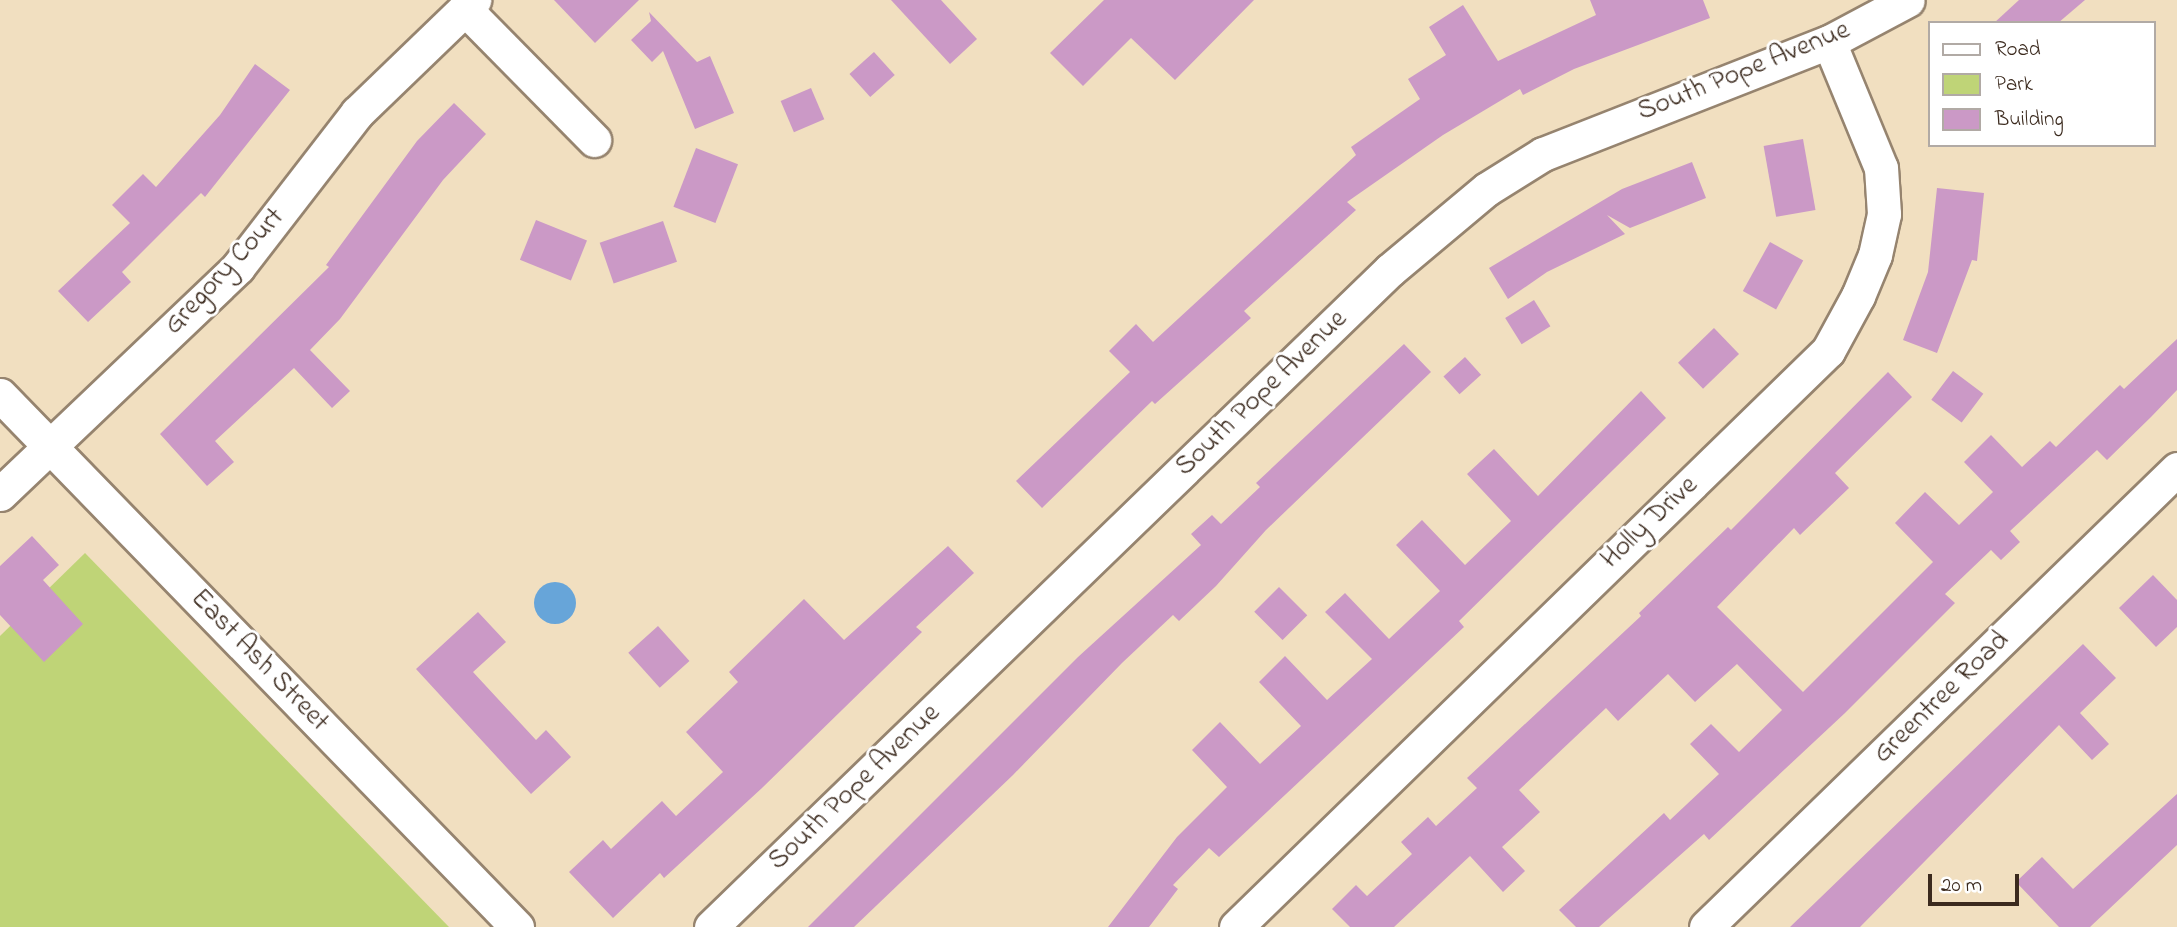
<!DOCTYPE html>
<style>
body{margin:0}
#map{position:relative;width:2177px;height:927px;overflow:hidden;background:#f1dfc0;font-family:"Indie Flower",sans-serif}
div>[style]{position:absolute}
.green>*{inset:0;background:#bfd477}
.water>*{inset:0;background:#67a5d9}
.round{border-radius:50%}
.building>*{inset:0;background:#cb99c6;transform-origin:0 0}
.roads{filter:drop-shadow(2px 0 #96846f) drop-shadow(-2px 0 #96846f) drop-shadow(0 2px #96846f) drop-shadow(0 -2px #96846f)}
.minor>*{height:33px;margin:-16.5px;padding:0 16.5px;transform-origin:16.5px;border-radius:16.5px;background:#fff}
span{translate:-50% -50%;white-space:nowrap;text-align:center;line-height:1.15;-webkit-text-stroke:6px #fff;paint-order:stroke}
.street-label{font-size:28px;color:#3b2a1e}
.legend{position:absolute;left:1928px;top:21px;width:228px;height:126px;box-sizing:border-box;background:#fff;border:2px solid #b1aaa5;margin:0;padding:9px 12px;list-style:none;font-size:21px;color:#3b2a1e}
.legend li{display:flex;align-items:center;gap:14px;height:35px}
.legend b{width:35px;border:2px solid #b1aaa5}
.scale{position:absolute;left:1928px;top:874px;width:91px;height:32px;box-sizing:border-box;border:4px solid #3b2a1e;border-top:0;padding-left:9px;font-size:21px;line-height:24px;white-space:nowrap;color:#3b2a1e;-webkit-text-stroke:5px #fff;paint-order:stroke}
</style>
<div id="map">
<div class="green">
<div style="clip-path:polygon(85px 553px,449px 927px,0 927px,0 636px)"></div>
</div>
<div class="water">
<div class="round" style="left:534px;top:582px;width:42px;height:42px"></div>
</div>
<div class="building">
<div style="clip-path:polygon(554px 0,639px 0,595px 43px)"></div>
<div style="clip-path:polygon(891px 0,941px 0,977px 39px,950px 64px)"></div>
<div style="clip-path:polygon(1104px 0,1254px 0,1175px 80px,1131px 38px,1083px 86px,1050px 53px)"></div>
<div style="clip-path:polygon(1590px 0,1703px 0,1710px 18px,1574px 69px,1523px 95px,1520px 89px,1443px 135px,1347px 202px,1356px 210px,1244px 311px,1251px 318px,1155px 404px,1152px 401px,1042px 508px,1016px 481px,1130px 372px,1109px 351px,1136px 324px,1153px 342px,1356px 155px,1351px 147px,1420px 99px,1408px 79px,1446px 55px,1429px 27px,1463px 5px,1498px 61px,1596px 15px)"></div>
<div style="clip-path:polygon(2019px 0,2085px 0,2058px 23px,1994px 23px)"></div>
<div style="clip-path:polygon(649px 12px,697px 62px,710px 56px,734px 113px,695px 129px,663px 51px,652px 62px,631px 40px,651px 21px)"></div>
<div style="left:874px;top:52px;width:31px;height:33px;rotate:48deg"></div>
<div style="clip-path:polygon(255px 64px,290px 90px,205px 197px,201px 193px,122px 272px,131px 282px,88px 322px,58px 291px,130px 223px,112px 205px,143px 174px,156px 187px,220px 115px)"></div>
<div style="left:811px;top:88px;width:34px;height:33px;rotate:67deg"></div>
<div style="clip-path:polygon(454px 103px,486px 134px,443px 180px,340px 319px,310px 350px,350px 391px,332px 408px,294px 368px,215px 441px,234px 462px,207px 486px,160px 434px,329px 267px,326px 265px,417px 141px)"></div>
<div style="left:1803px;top:139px;width:72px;height:40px;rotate:80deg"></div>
<div style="left:696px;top:148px;width:45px;height:63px;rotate:21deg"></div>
<div style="clip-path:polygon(1692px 162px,1706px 198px,1630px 228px,1607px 215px,1625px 234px,1547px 272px,1508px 299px,1489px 268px,1622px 189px)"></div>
<div style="clip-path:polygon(1937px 188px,1984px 193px,1977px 261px,1972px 260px,1937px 353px,1903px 340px,1928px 272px)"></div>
<div style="left:536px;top:220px;width:55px;height:43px;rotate:22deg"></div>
<div style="left:663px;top:221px;width:43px;height:67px;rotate:71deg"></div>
<div style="left:1770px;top:242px;width:38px;height:56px;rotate:29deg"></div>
<div style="left:1534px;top:300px;width:31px;height:34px;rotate:58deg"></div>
<div style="left:1714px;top:328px;width:36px;height:50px;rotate:46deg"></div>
<div style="clip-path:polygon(2177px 339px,2177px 390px,2151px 417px,2107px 460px,2097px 450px,2010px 531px,2020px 542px,2001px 560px,1991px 550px,1945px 594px,1955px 603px,1845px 713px,1709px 840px,1704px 834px,1599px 927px,1576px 927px,1559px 910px,1664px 813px,1670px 820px,1719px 774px,1690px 744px,1711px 724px,1739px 752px,1782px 710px,1737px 664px,1695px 702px,1668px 674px,1618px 721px,1606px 708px,1519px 790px,1540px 812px,1502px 847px,1525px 871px,1503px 892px,1470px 856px,1394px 927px,1350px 927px,1332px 909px,1356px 885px,1367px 896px,1412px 854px,1401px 842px,1428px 817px,1436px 826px,1477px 788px,1467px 778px,1641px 616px,1639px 613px,1728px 527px,1731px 530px,1888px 372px,1912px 397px,1835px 473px,1849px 488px,1800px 535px,1794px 528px,1717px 607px,1803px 692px,1933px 562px,1895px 523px,1925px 492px,1959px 525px,1993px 492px,1964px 462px,1991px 435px,2022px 467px,2050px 441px,2056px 447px,2120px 385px,2124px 389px)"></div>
<div style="clip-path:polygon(1404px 344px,1431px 372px,1266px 530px,1216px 586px,1179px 621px,1173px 615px,1122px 663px,1013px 775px,854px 927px,808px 927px,1078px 657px,1201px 545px,1191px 534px,1212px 515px,1221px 524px,1260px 487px,1256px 483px)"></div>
<div style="left:1465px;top:357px;width:24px;height:29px;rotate:48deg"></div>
<div style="left:1953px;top:371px;width:38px;height:36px;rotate:37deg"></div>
<div style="clip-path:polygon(1641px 391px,1666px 418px,1459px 621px,1464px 627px,1219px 857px,1209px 848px,1173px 885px,1178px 889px,1149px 927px,1108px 927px,1177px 837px,1227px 787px,1192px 750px,1220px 722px,1260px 764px,1301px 726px,1259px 682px,1285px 656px,1327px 700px,1372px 659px,1325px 612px,1345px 593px,1389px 639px,1440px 591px,1396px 545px,1422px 520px,1465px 565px,1511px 521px,1467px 474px,1494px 449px,1538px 496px)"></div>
<div style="clip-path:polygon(32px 536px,59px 565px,43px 580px,83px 624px,44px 662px,0 615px,0 566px)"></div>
<div style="clip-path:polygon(948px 546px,974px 573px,916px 627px,922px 632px,762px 788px,664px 878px,660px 873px,613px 918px,569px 872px,603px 840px,611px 849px,662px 801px,676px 816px,723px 772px,686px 732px,738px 682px,729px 672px,804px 599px,844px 640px)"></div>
<div style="clip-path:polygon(2153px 575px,2177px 600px,2177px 627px,2156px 647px,2119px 608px)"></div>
<div style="left:1279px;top:587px;width:40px;height:35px;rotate:45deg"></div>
<div style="clip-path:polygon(478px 612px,506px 642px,473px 672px,536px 740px,546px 730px,571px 757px,531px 794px,416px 669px)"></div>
<div style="left:658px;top:626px;width:47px;height:40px;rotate:48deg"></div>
<div style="clip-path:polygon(2083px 644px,2116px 678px,2080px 713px,2109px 744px,2092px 760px,2059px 725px,1860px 927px,1790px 927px)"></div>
<div style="clip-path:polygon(2177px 794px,2177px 845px,2090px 927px,2059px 927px,2016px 882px,2042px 857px,2073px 889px)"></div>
</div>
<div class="roads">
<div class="minor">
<div style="left:465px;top:9px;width:184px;rotate:45.4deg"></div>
<div style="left:0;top:395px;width:742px;rotate:45.82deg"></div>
<div style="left:0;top:494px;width:329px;rotate:-43.6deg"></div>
<div style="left:238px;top:267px;width:195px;rotate:-52.3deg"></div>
<div style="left:357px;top:113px;width:163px;rotate:-44deg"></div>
<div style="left:711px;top:927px;width:945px;rotate:-44.06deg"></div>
<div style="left:1390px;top:270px;width:126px;rotate:-39.9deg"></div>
<div style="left:1487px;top:189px;width:66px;rotate:-32deg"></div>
<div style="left:1543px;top:154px;width:307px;rotate:-21.4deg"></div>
<div style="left:1829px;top:42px;width:89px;rotate:-28deg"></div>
<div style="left:1236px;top:927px;width:826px;rotate:-44.22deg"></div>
<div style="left:1828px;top:351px;width:63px;rotate:-61.4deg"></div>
<div style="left:1858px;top:296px;width:44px;rotate:-67.5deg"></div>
<div style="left:1875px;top:255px;width:42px;rotate:-77.6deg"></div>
<div style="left:1884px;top:214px;width:46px;rotate:-93.7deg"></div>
<div style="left:1881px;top:168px;width:136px;rotate:-112.4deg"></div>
<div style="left:1706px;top:927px;width:657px;rotate:-44.2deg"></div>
</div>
</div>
<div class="street-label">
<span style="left:1744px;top:72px;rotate:-22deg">South Pope Avenue</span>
<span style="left:225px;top:272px;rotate:-47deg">Gregory Court</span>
<span style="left:1262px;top:394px;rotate:-44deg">South Pope Avenue</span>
<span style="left:1650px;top:523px;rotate:-43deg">Holly Drive</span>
<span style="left:259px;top:661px;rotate:46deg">East Ash Street</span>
<span style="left:1942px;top:698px;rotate:-44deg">Greentree Road</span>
<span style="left:855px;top:788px;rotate:-44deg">South Pope Avenue</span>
</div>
<ul class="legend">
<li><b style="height:9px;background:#fff"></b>Road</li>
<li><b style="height:19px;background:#bfd477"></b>Park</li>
<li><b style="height:19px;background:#cb99c6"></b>Building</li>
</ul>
<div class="scale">20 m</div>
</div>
